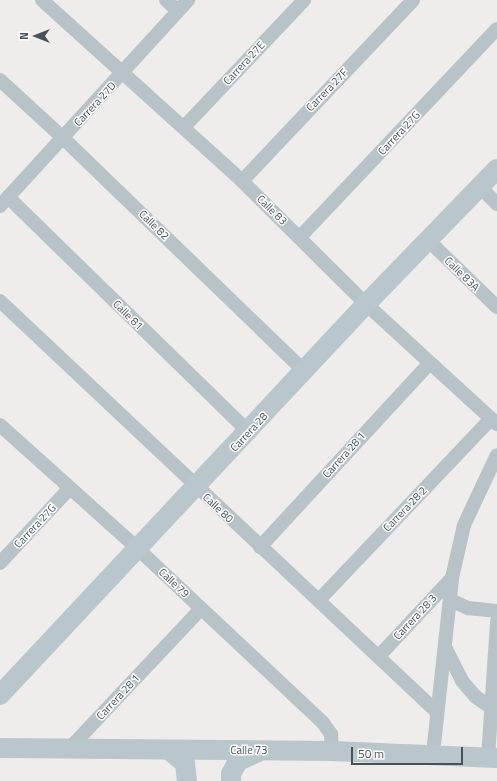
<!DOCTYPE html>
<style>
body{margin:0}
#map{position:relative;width:497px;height:781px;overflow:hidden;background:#efecec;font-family:"Titillium Web",sans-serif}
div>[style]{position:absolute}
.street>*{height:14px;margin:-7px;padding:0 7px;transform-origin:7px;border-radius:7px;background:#b8c3c7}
.secondary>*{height:20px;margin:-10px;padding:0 10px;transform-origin:10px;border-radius:10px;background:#b9c6cc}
span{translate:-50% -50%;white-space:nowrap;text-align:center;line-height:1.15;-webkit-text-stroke:3px #fff;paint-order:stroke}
.street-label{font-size:11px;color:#465257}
.north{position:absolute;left:16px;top:16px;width:40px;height:40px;-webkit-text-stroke:3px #fff;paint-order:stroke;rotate:270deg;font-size:11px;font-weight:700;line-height:16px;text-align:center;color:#465257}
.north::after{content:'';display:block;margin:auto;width:14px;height:18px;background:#465257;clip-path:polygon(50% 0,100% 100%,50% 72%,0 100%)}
.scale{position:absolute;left:351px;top:747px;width:112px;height:18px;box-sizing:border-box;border:2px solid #465257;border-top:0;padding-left:5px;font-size:12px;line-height:14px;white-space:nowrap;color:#465257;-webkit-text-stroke:3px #fff;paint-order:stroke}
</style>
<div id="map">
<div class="street">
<div style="left:42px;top:0;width:270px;rotate:42.1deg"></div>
<div style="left:242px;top:181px;width:175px;rotate:44.8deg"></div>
<div style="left:366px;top:304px;width:178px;rotate:42.5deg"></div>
<div style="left:166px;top:0;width:16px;rotate:43deg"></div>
<div style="left:0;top:80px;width:86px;rotate:42.6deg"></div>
<div style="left:63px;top:138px;width:337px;rotate:44deg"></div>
<div style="left:184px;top:127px;width:175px;rotate:-46.6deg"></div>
<div style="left:242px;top:181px;width:249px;rotate:-46.6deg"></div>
<div style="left:480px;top:187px;width:24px;rotate:45deg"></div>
<div style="left:8px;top:197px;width:337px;rotate:44.3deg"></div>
<div style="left:0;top:206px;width:279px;rotate:-47.6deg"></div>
<div style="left:300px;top:237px;width:286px;rotate:-46.6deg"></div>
<div style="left:428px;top:240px;width:96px;rotate:44.2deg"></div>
<div style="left:0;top:301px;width:600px;rotate:43.24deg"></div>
<div style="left:0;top:425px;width:186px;rotate:41.9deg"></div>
<div style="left:138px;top:549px;width:254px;rotate:43.2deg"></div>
<div style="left:323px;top:723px;width:14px;rotate:54deg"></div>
<div style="left:331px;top:734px;width:17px;rotate:87deg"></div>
<div style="left:260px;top:547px;width:249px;rotate:-47.3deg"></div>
<div style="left:0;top:563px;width:101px;rotate:-47deg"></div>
<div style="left:319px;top:600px;width:250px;rotate:-46.5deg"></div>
<div style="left:450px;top:600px;width:20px;rotate:24deg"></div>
<div style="left:468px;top:608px;width:29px;rotate:6deg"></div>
<div style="left:446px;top:649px;width:36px;rotate:63deg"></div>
<div style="left:462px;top:681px;width:21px;rotate:49deg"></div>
<div style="left:476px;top:697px;width:16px;rotate:35deg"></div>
<div style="left:379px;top:656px;width:107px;rotate:-46.9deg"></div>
<div style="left:68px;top:750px;width:194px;rotate:-46.7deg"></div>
<div style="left:433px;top:754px;width:177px;rotate:-83.8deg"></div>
<div style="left:452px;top:578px;width:54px;rotate:-77.2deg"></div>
<div style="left:464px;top:525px;width:77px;rotate:-64.8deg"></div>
<div style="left:488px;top:758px;width:137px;rotate:-86.2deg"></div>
</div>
<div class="secondary">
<div style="left:0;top:695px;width:536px;rotate:-46.89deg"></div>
<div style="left:366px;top:304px;width:188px;rotate:-45.9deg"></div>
<div style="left:0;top:748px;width:332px;rotate:0.5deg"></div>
<div style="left:332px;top:751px;width:165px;rotate:2.4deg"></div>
<div style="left:170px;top:751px;width:19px;rotate:39deg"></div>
<div style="left:185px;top:763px;width:18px;rotate:84deg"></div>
<div style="left:231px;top:781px;width:7px;rotate:-90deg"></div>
<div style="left:231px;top:774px;width:15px;rotate:-62deg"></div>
<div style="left:238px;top:761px;width:22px;rotate:-24deg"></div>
</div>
<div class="street-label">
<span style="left:244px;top:63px;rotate:-47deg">Carrera 27E</span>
<span style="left:327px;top:90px;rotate:-46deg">Carrera 27F</span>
<span style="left:95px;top:104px;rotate:-47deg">Carrera 27D</span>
<span style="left:399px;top:133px;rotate:-47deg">Carrera 27G</span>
<span style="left:272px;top:210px;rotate:44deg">Calle 83</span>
<span style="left:154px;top:225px;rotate:44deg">Calle 82</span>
<span style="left:462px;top:274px;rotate:44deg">Calle 83A</span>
<span style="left:128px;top:315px;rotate:44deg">Calle 81</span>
<span style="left:249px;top:432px;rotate:-47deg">Carrera 28</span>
<span style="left:344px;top:455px;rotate:-48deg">Carrera 28 1</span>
<span style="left:218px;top:508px;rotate:43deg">Calle 80</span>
<span style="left:405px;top:509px;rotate:-46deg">Carrera 28 2</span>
<span style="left:35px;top:526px;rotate:-47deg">Carrera 27G</span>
<span style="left:174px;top:583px;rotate:43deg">Calle 79</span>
<span style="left:415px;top:617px;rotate:-47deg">Carrera 28 3</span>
<span style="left:118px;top:697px;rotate:-47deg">Carrera 28 1</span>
<span style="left:249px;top:750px">Calle 73</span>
</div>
<div class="north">N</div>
<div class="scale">50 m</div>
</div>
